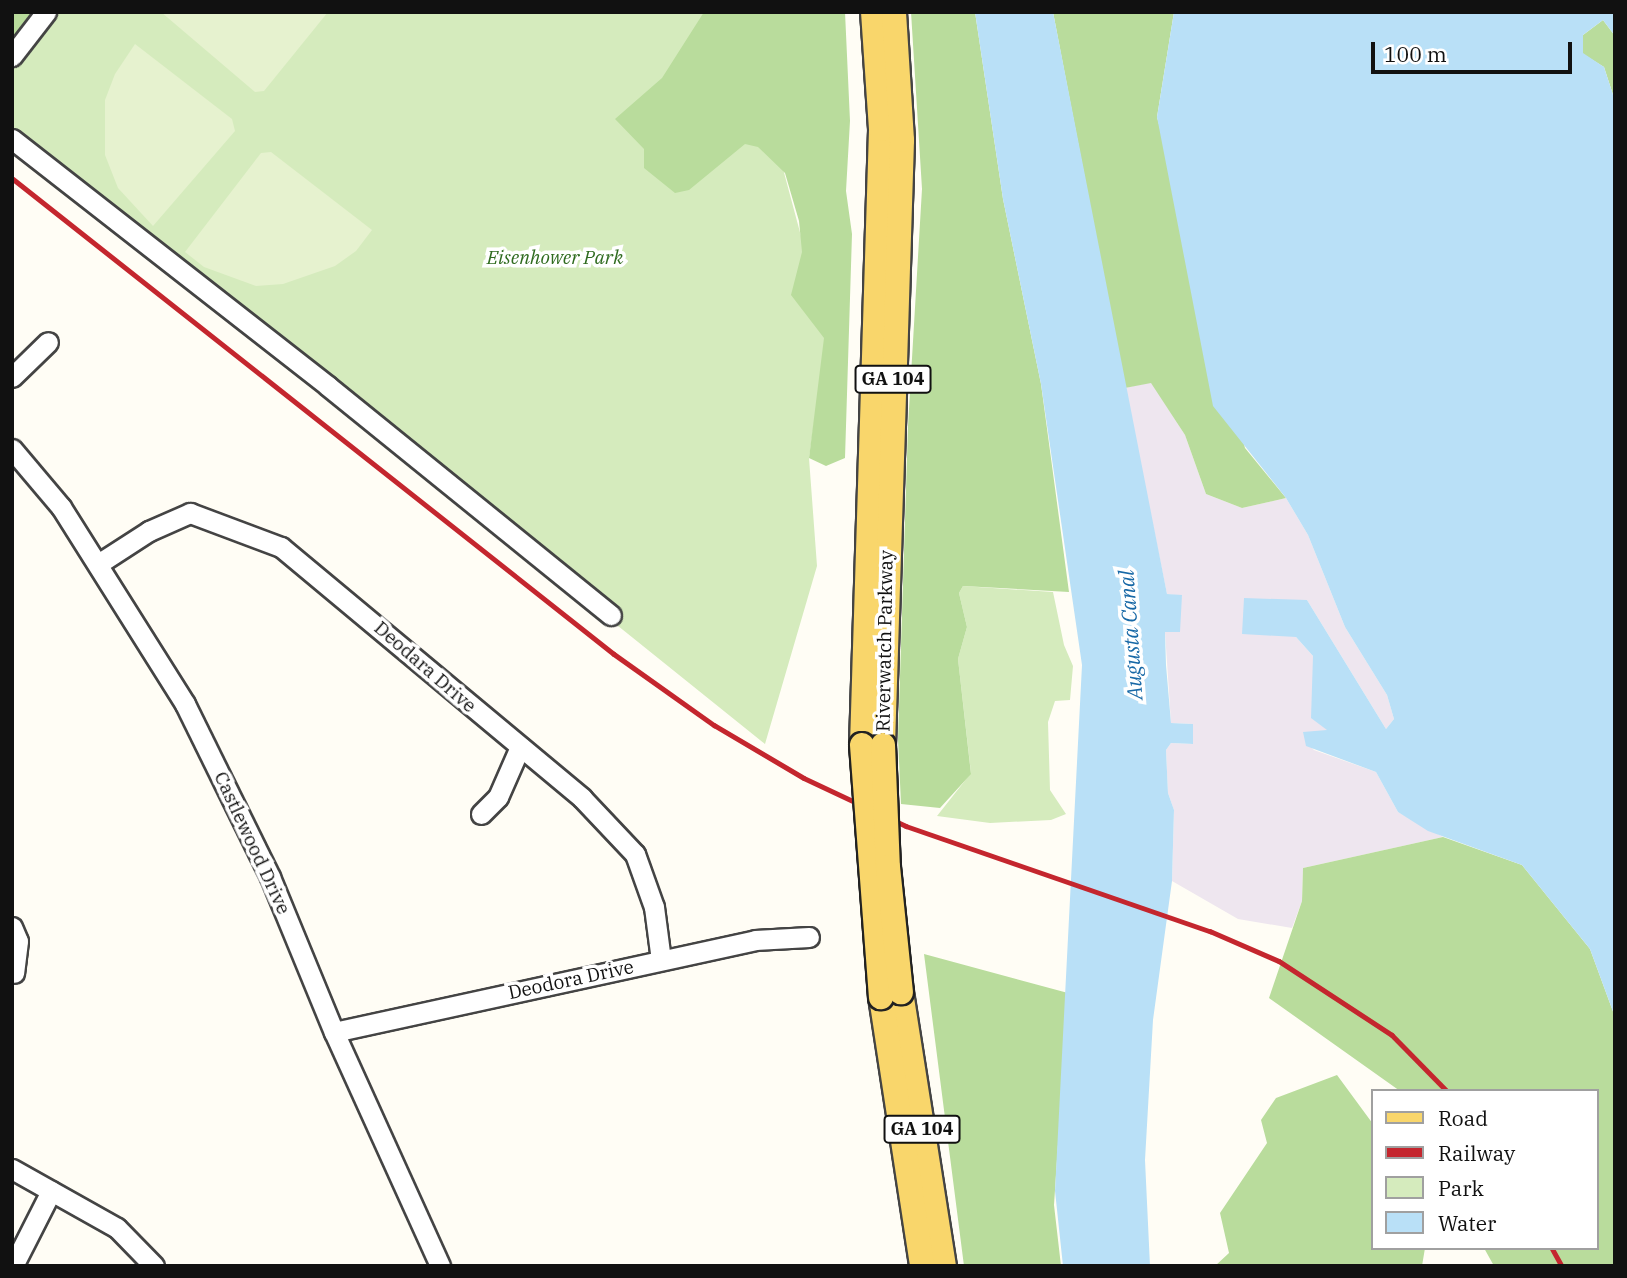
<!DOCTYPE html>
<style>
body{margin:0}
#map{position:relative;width:1627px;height:1278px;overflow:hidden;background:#fffdf5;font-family:"IBM Plex Serif",serif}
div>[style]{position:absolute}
.industrial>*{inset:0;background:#eee6ef}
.green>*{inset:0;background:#d5ebbd}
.forest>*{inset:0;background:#b9dc9c}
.pitch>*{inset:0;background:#e6f2cf}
.water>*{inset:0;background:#b9e0f7}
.roads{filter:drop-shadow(2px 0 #444) drop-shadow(-2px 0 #444) drop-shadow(0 2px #444) drop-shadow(0 -2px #444)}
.minor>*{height:19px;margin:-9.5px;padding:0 9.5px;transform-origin:9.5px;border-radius:9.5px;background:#fff}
.major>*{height:24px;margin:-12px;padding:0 12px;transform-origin:12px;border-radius:12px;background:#f9d66b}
.rail>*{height:4.5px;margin:-2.25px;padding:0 2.25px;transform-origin:2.25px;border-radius:2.25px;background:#c4262e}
.bridges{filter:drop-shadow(2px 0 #222) drop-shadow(-2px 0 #222) drop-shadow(0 2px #222) drop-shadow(0 -2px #222)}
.major-bridge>*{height:24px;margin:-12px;padding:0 12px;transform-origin:12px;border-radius:12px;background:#f9d66b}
span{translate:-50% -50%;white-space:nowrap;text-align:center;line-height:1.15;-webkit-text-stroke:7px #fff;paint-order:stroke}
.shield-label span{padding:2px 5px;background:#fff;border:2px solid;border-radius:5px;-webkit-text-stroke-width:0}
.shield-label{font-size:18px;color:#111;font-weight:700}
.park-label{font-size:19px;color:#2f6b1f;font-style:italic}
.street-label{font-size:19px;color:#111}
.water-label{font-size:21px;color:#1768a6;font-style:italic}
.frame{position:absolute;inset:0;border:14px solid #111;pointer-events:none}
.legend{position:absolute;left:1371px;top:1089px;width:228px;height:161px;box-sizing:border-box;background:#fff;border:2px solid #a0a0a0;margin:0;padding:9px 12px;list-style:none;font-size:21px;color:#111}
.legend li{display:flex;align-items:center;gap:14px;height:35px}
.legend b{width:35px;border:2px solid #a0a0a0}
.scale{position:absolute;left:1371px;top:42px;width:201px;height:32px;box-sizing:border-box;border:4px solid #111;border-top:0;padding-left:9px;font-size:21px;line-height:24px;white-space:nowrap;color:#111;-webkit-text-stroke:5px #fff;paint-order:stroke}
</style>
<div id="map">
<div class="industrial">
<div style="clip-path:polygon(1151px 382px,1185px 435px,1206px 494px,1242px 508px,1286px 498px,1308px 535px,1345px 627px,1387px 695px,1394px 719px,1386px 729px,1307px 600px,1296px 637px,1313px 656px,1318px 720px,1328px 730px,1306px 742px,1314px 750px,1376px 772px,1398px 812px,1443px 837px,1303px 868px,1302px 901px,1292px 928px,1238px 919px,1172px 881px,1174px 810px,1168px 793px,1166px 750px,1171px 743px,1192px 744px,1193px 724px,1171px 723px,1165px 632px,1182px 596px,1167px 594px,1125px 388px)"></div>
</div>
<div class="green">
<div style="clip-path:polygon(43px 12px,741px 12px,827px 333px,809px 458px,817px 566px,765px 744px,12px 139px,12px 53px)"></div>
<div style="clip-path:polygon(963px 586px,1053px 592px,1064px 645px,1073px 666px,1070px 700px,1055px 701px,1048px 722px,1050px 790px,1066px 814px,1051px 820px,990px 823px,937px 816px,971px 773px,958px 659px,967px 627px,959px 593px)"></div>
</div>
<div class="forest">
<div style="clip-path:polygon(12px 12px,34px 12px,12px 40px)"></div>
<div style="clip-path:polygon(704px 12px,845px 12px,850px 121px,846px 191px,852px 234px,845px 458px,826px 466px,809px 458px,824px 338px,791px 295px,802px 252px,799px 221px,785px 173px,758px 147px,745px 144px,689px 190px,675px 193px,644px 168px,644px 149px,615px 119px,662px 78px)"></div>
<div style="clip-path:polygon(911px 12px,975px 12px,1003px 199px,1041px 384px,1069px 592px,963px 586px,959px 593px,967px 627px,958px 659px,971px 774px,940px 808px,901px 804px,898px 739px,908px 426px,922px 189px)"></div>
<div style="clip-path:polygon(1053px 12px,1174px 12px,1157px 117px,1245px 448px,1286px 498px,1242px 508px,1206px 494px,1185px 435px,1151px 383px,1125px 388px)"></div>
<div style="clip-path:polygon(1603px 20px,1615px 36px,1615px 101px,1604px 67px,1583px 54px,1583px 35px)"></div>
<div style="clip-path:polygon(1443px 837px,1522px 865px,1590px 949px,1615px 1017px,1615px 1266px,1494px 1266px,1484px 1248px,1597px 1248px,1597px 1091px,1400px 1091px,1269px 998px,1302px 901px,1303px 868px)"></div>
<div style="clip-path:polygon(924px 954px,1068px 993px,1054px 1205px,1061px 1266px,964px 1266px)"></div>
<div style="clip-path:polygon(1337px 1075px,1373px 1124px,1373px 1248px,1425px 1248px,1422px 1266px,1215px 1266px,1229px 1253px,1220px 1213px,1267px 1143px,1261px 1120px,1276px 1098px)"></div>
</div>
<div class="pitch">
<div style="clip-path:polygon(161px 12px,328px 12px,264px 91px,255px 92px)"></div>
<div style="clip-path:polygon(135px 44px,232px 119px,235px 131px,153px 226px,118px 188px,105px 155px,105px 100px,115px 74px)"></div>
<div style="clip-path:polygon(271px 152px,372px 230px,356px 251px,335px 266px,283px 284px,256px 286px,204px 267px,185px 252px,261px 153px)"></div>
</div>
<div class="water">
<div style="clip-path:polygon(975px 12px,1053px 12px,1167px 594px,1182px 595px,1180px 632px,1165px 632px,1166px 665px,1171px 723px,1193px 724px,1193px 744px,1171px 743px,1166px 750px,1168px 793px,1174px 810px,1172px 881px,1153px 1020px,1145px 1160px,1150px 1266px,1063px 1266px,1055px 1191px,1082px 665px,1041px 384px,1003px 199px)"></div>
<div style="clip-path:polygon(1174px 12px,1615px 12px,1615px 36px,1603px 20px,1583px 35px,1583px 53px,1604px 67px,1615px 101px,1615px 1017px,1590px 949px,1522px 865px,1428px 831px,1398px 812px,1376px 772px,1306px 746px,1303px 732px,1327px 730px,1311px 718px,1313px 656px,1296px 637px,1242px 634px,1244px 598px,1307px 600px,1386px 729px,1394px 719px,1387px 695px,1345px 627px,1308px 535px,1286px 498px,1213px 406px,1157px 117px)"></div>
</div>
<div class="roads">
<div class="minor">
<div style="left:12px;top:56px;width:56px;rotate:-52.3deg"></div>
<div style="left:12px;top:139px;width:401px;rotate:38deg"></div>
<div style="left:328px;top:386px;width:364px;rotate:39deg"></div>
<div style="left:12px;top:377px;width:50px;rotate:-44.2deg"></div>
<div style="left:12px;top:449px;width:76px;rotate:49.8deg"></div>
<div style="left:61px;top:507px;width:233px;rotate:57.8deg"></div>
<div style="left:185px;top:704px;width:193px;rotate:63.8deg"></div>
<div style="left:270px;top:877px;width:168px;rotate:67.6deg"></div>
<div style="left:334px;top:1032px;width:257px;rotate:65.6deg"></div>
<div style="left:98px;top:564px;width:61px;rotate:-32.9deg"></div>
<div style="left:149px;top:531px;width:45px;rotate:-23.7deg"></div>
<div style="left:190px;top:513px;width:97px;rotate:20.5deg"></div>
<div style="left:281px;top:547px;width:392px;rotate:39.8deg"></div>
<div style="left:582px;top:798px;width:77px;rotate:46.6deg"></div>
<div style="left:635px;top:854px;width:56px;rotate:70.3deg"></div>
<div style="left:654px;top:907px;width:53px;rotate:82.5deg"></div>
<div style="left:481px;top:814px;width:24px;rotate:-45deg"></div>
<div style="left:498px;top:797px;width:55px;rotate:-66.3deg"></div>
<div style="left:12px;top:927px;width:15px;rotate:67deg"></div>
<div style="left:18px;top:941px;width:32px;rotate:97deg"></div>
<div style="left:334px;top:1032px;width:431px;rotate:-12.3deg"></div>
<div style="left:755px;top:940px;width:54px;rotate:-3.2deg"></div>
<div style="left:12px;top:1169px;width:120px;rotate:29.3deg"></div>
<div style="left:117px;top:1228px;width:53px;rotate:45.8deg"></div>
<div style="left:13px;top:1266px;width:84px;rotate:-63.1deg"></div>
</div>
<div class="major">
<div style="left:862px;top:745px;width:616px;rotate:-88.23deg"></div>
<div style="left:881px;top:129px;width:117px;rotate:-93.9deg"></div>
<div style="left:883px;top:745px;width:605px;rotate:-88.2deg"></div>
<div style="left:902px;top:140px;width:128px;rotate:-93.6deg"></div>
<div style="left:901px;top:992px;width:277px;rotate:81.1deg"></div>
<div style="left:881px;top:997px;width:272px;rotate:81.3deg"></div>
</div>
</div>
<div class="rail">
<div style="left:12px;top:178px;width:767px;rotate:38.33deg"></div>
<div style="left:614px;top:654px;width:123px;rotate:35.4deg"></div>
<div style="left:714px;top:725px;width:104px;rotate:30.5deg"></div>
<div style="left:804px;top:778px;width:113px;rotate:25.2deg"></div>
<div style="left:906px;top:826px;width:322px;rotate:19.1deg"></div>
<div style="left:1210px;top:931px;width:75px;rotate:23.5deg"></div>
<div style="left:1279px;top:961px;width:135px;rotate:33.2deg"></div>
<div style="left:1392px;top:1035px;width:78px;rotate:45.5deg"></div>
<div style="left:1552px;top:1248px;width:21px;rotate:61deg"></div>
</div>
<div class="bridges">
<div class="major-bridge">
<div style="left:862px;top:745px;width:253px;rotate:85.7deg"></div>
<div style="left:883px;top:745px;width:122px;rotate:87.7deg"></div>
<div style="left:888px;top:867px;width:126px;rotate:84.1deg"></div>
</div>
</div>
<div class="shield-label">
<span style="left:893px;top:379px">GA 104</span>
<span style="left:922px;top:1129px">GA 104</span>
</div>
<div class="park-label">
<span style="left:555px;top:258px">Eisenhower Park</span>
</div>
<div class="street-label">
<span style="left:885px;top:641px;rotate:-89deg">Riverwatch Parkway</span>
<span style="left:425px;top:667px;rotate:41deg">Deodara Drive</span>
<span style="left:252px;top:843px;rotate:65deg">Castlewood Drive</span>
<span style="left:571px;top:980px;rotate:-12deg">Deodora Drive</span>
</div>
<div class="water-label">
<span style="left:1130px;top:635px;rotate:-94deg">Augusta Canal</span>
</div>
<div class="frame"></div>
<ul class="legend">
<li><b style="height:9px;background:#f9d66b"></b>Road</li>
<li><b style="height:9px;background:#c4262e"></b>Railway</li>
<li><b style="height:19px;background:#d5ebbd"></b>Park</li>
<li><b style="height:19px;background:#b9e0f7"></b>Water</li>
</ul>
<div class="scale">100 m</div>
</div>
